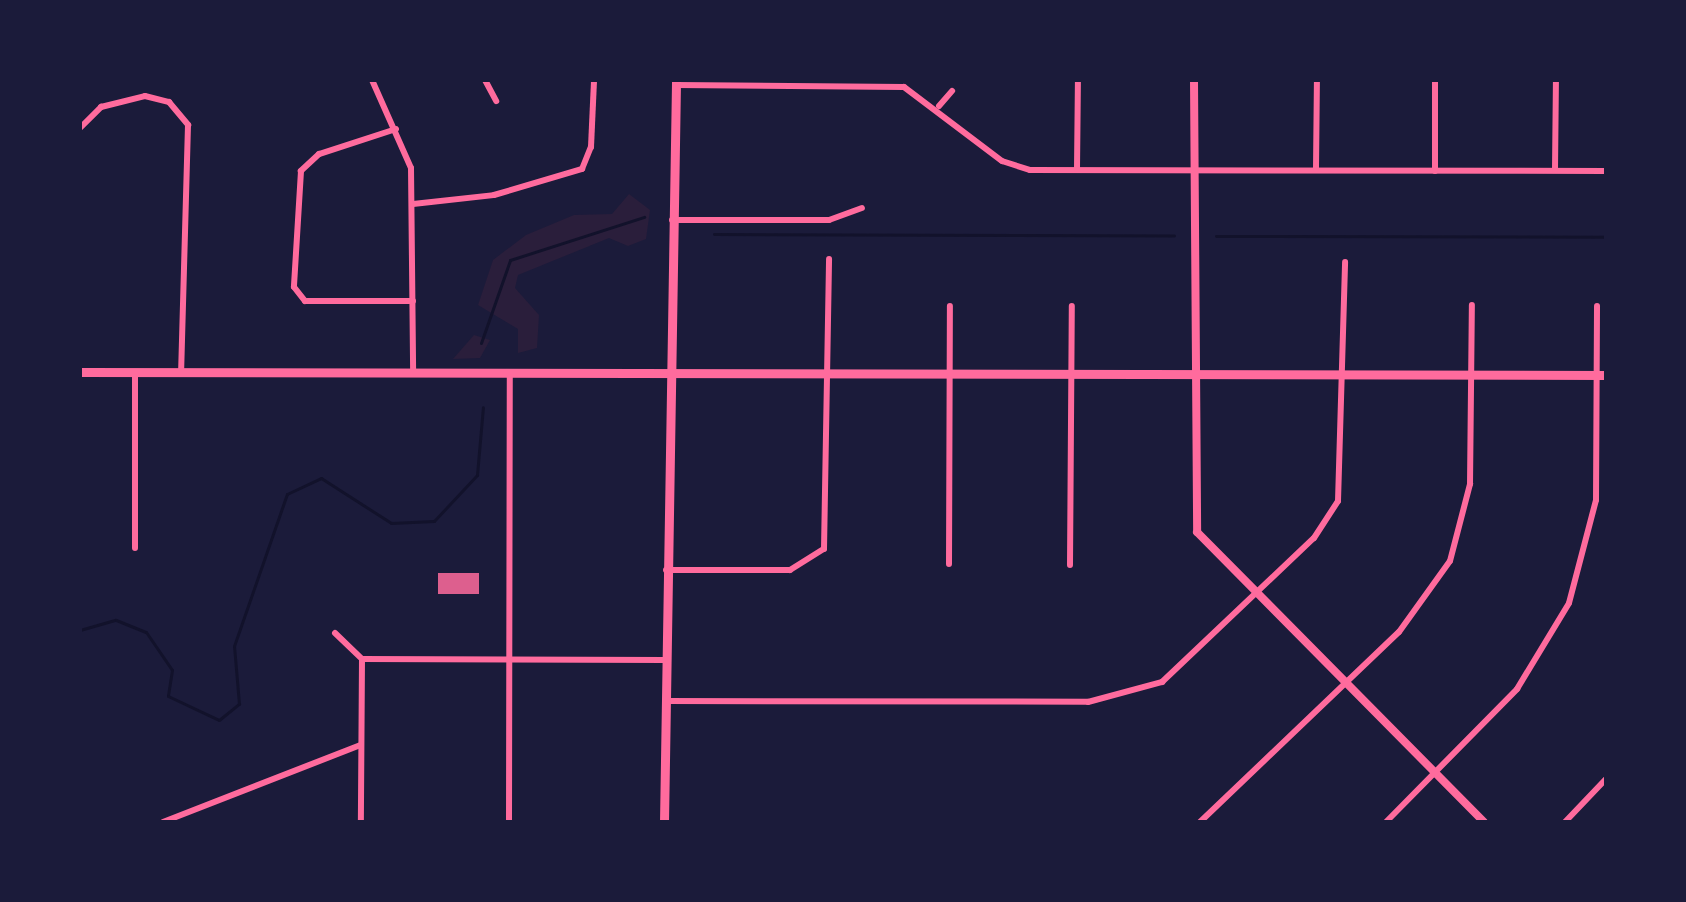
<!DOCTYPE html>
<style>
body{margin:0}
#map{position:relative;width:1686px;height:902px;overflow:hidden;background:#1b1b3a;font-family:Roboto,sans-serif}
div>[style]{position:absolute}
.green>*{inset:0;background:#2a1e3b}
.stream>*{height:3px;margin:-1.5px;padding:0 1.5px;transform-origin:1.5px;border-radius:1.5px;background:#12122b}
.building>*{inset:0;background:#dd5f8e;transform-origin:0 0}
.minor>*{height:6px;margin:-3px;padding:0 3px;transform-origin:3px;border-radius:3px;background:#ff6b9d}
.tertiary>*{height:8px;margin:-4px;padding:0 4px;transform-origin:4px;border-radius:4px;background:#ff6b9d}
.secondary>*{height:9px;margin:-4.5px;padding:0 4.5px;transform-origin:4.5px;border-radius:4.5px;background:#ff6b9d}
span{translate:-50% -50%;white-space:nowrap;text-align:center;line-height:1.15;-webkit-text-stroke:6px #1b1b3a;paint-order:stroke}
.frame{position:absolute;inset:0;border:82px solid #1b1b3a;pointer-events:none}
</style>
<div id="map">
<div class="green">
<div style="clip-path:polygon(629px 194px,650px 210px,646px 239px,628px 246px,609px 238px,518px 275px,515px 288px,539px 315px,537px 348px,518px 353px,518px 329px,478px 305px,493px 260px,526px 235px,574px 215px,612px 214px)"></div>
<div style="clip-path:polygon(474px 335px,490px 340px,480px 358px,453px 359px)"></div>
</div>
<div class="stream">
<div style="left:714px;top:234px;width:460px;rotate:0.2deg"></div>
<div style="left:1216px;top:236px;width:390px;rotate:0.1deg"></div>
<div style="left:481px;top:343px;width:88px;rotate:-70.7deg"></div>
<div style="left:510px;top:260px;width:141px;rotate:-17.8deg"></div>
<div style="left:80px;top:630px;width:37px;rotate:-16deg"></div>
<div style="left:116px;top:620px;width:32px;rotate:22deg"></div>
<div style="left:146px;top:632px;width:46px;rotate:55.6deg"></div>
<div style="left:172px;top:670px;width:26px;rotate:99deg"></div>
<div style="left:168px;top:696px;width:56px;rotate:25.2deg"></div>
<div style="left:219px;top:720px;width:26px;rotate:-39deg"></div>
<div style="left:239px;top:704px;width:58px;rotate:-94.9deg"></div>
<div style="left:234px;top:646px;width:161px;rotate:-70.8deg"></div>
<div style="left:287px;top:494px;width:38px;rotate:-25deg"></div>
<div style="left:321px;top:478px;width:83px;rotate:32.7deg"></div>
<div style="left:391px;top:523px;width:43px;rotate:-2.7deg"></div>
<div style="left:434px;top:521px;width:63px;rotate:-46.9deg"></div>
<div style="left:477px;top:475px;width:68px;rotate:-85deg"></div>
</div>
<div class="building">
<div style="left:438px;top:573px;width:41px;height:21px"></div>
</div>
<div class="minor">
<div style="left:372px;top:80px;width:96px;rotate:66.1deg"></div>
<div style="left:411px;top:168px;width:204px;rotate:89.4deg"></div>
<div style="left:485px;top:80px;width:24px;rotate:62deg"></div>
<div style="left:676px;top:85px;width:228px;rotate:0.5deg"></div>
<div style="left:904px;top:87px;width:123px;rotate:37.1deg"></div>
<div style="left:1002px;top:161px;width:29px;rotate:18deg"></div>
<div style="left:1030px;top:170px;width:576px;rotate:0.1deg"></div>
<div style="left:939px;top:106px;width:20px;rotate:-49deg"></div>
<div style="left:80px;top:128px;width:30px;rotate:-45deg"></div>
<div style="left:101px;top:107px;width:45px;rotate:-14deg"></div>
<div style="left:145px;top:96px;width:25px;rotate:14deg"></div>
<div style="left:169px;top:102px;width:30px;rotate:50deg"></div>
<div style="left:188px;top:125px;width:247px;rotate:91.6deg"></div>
<div style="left:396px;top:129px;width:81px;rotate:162deg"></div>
<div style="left:319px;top:154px;width:25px;rotate:137deg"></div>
<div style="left:301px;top:171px;width:116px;rotate:93.5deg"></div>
<div style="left:294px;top:287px;width:18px;rotate:52deg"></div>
<div style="left:305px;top:301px;width:108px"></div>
<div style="left:1077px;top:169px;width:89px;rotate:-89.4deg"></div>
<div style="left:1316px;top:169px;width:89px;rotate:-89.4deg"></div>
<div style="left:1555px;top:170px;width:90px;rotate:-89.4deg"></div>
<div style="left:1435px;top:171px;width:91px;rotate:-90deg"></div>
<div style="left:413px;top:204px;width:81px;rotate:-6.3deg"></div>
<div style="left:494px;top:195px;width:92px;rotate:-16.5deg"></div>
<div style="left:582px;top:169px;width:24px;rotate:-68deg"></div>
<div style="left:591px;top:147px;width:67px;rotate:-87.4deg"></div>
<div style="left:672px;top:220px;width:157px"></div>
<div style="left:829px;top:220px;width:35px;rotate:-20deg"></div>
<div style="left:135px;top:548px;width:176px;rotate:-90deg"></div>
<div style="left:949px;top:564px;width:258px;rotate:-89.8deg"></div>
<div style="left:1070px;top:565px;width:259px;rotate:-89.6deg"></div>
<div style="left:666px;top:570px;width:124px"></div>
<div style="left:790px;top:570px;width:40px;rotate:-32deg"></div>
<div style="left:824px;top:549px;width:290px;rotate:-89deg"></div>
<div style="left:335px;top:633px;width:37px;rotate:44deg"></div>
<div style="left:362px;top:659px;width:163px;rotate:90.4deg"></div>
<div style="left:362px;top:659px;width:303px;rotate:0.2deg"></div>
<div style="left:665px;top:701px;width:423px;rotate:0.1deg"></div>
<div style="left:1088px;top:702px;width:77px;rotate:-15.1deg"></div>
<div style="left:1162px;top:682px;width:209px;rotate:-43.5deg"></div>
<div style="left:1314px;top:538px;width:44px;rotate:-57deg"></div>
<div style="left:1338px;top:501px;width:239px;rotate:-88.3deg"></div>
<div style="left:163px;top:822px;width:212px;rotate:-21.3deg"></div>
<div style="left:509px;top:822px;width:450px;rotate:-89.9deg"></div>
<div style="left:1200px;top:822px;width:275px;rotate:-43.7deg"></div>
<div style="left:1399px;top:632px;width:87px;rotate:-54.3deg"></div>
<div style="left:1450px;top:561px;width:80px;rotate:-75.4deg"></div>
<div style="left:1470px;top:484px;width:179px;rotate:-89.4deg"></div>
<div style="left:1386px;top:822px;width:187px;rotate:-45.4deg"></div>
<div style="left:1517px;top:689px;width:100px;rotate:-58.8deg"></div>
<div style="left:1569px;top:603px;width:106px;rotate:-75.3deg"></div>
<div style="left:1596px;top:500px;width:194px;rotate:-89.7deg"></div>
<div style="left:1565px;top:822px;width:59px;rotate:-46.4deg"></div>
</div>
<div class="tertiary">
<div style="left:1194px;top:80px;width:452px;rotate:89.6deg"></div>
<div style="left:1197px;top:532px;width:408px;rotate:45.3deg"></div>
</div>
<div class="secondary">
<div style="left:80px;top:372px;width:1526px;rotate:0.11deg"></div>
<div style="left:664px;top:822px;width:742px;rotate:-89.07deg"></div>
</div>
<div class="frame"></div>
</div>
